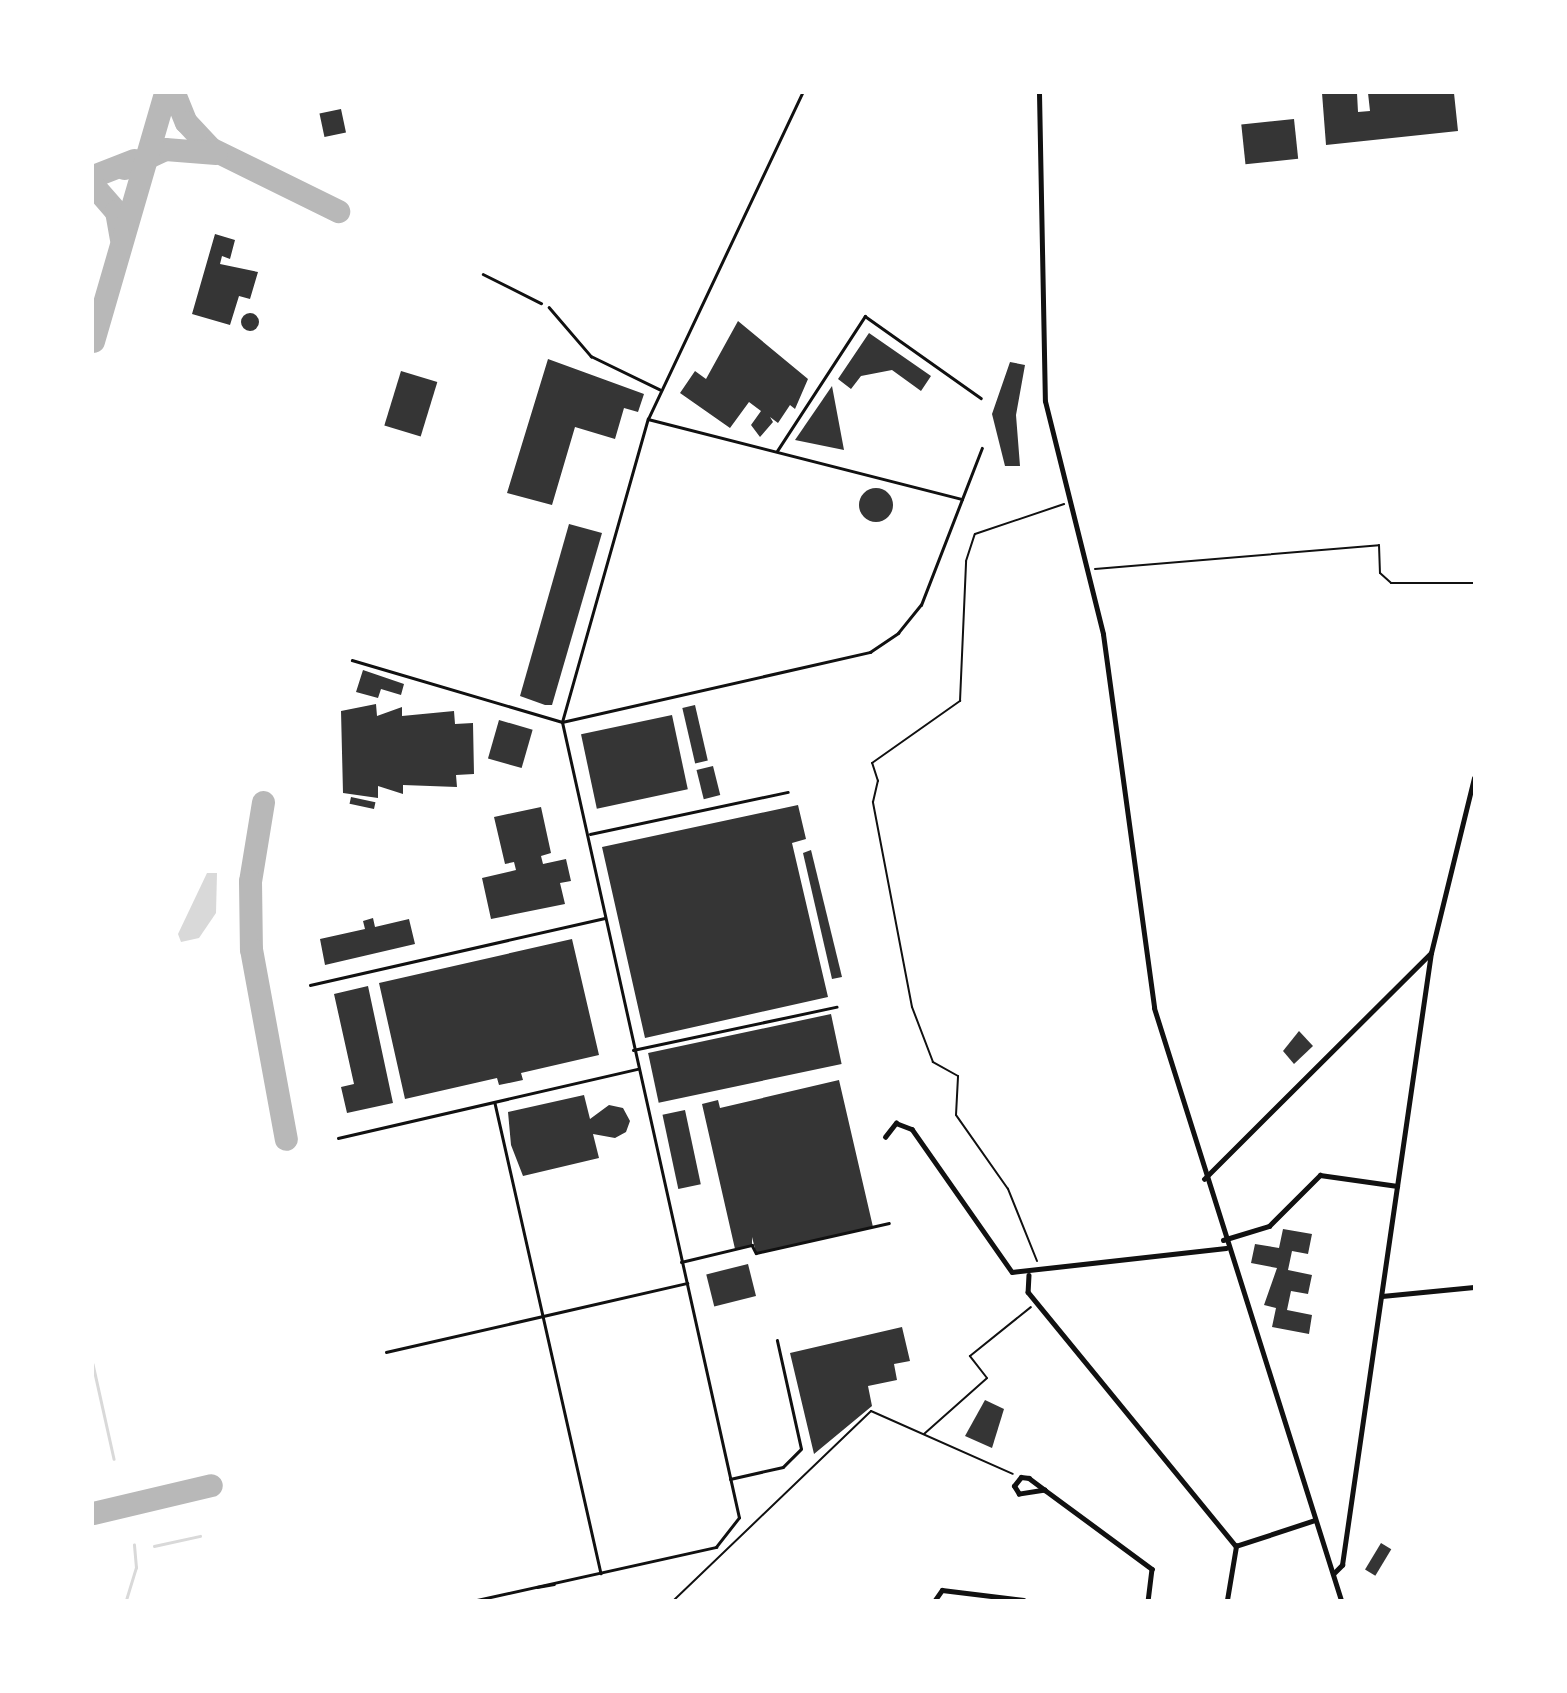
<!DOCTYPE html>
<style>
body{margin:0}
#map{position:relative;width:1567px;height:1693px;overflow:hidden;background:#fff;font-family:"Archivo Narrow",sans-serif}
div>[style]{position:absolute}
.water>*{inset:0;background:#d9d9d9}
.stream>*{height:2.5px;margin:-1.25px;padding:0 1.25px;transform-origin:1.25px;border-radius:1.25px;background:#d9d9d9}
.taxiway>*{height:23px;margin:-11.5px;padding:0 11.5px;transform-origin:11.5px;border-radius:11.5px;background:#b8b8b8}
.building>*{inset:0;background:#353535;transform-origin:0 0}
.round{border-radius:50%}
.path>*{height:2px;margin:-1px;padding:0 1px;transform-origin:1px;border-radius:1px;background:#111}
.service>*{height:2.5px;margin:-1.25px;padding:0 1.25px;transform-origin:1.25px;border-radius:1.25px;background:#111}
.minor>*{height:4.5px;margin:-2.25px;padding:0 2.25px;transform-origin:2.25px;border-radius:2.25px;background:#111}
.tertiary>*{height:5px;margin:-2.5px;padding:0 2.5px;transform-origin:2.5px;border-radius:2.5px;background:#111}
span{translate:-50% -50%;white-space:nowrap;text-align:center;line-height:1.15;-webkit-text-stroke:7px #fff;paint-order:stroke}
.frame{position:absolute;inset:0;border:94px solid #fff;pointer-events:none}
</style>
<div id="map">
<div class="water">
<div style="clip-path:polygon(207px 873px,217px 873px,216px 913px,199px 938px,181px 942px,178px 934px)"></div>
</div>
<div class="stream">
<div style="left:93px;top:1364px;width:97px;rotate:77.5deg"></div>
<div style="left:154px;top:1546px;width:47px;rotate:-12.3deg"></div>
<div style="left:126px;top:1600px;width:34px;rotate:-73deg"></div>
<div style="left:136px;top:1568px;width:23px;rotate:-95deg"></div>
</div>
<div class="taxiway">
<div style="left:174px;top:93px;width:31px;rotate:68deg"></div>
<div style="left:186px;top:122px;width:35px;rotate:47deg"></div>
<div style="left:210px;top:148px;width:143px;rotate:26.2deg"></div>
<div style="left:124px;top:168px;width:45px;rotate:-24.9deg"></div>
<div style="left:165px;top:149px;width:51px;rotate:4.5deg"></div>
<div style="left:93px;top:176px;width:44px;rotate:-21.3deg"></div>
<div style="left:93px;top:185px;width:35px;rotate:49deg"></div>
<div style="left:116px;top:211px;width:27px;rotate:80deg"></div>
<div style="left:93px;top:341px;width:258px;rotate:-73.8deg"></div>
<div style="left:263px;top:802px;width:80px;rotate:99.3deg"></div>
<div style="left:250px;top:881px;width:68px;rotate:89.2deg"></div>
<div style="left:251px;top:949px;width:193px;rotate:79.6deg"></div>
<div style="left:93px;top:1513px;width:121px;rotate:-13.3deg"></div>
</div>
<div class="building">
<div style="clip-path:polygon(1322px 93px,1357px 93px,1358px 112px,1370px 111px,1368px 93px,1454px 93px,1458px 131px,1326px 145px)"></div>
<div style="left:341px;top:109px;width:24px;height:22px;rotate:78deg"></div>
<div style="left:1294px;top:119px;width:40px;height:53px;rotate:84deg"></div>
<div style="clip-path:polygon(215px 234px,235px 240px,230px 259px,222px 256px,220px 264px,258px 272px,250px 299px,239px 296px,230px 325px,192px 314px)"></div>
<div class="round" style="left:241px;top:313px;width:18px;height:18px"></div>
<div style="clip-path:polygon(738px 321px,808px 379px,795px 409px,790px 405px,778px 423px,770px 417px,773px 422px,760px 437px,751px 425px,761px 411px,749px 402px,730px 428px,680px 393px,695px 371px,706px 379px)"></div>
<div style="clip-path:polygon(869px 333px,931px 376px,921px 391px,892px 370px,861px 376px,851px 389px,838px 379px)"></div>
<div style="clip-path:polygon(548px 359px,644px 394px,638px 412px,624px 408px,615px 439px,575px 427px,552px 505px,507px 493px)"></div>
<div style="clip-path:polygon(1010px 362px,1025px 365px,1016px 415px,1020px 466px,1005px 466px,992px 414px)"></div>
<div style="left:401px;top:371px;width:38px;height:57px;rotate:17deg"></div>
<div style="clip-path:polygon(832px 386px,844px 450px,795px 440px)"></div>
<div class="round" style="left:859px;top:488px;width:34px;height:34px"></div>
<div style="clip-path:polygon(569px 524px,602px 533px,552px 705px,545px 705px,520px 696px)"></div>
<div style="clip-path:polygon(363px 670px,404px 684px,401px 695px,381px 689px,378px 698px,356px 692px)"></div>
<div style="clip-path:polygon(376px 704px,377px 716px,402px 707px,402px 716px,454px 711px,455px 724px,473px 723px,474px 774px,456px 775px,457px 787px,403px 785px,403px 794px,378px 786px,378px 798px,343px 793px,341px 711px)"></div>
<div style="left:695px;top:705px;width:57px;height:13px;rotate:77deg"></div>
<div style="left:672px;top:715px;width:76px;height:93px;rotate:78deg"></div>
<div style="left:499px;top:720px;width:35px;height:40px;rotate:16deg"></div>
<div style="left:713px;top:766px;width:30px;height:17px;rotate:76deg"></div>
<div style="left:351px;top:797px;width:25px;height:7px;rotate:12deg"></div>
<div style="clip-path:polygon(798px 805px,806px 839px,792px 843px,828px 997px,645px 1038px,602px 847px)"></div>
<div style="clip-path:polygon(541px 807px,551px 853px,541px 856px,543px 864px,566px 859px,571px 881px,560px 883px,565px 904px,491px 919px,482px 878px,516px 870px,514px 862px,505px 864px,494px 817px)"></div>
<div style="clip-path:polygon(811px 850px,842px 977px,832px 979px,803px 853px)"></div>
<div style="clip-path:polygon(373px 918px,375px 927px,409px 919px,415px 944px,325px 965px,320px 939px,365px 929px,363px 921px)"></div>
<div style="clip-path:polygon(572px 939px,599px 1055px,521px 1073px,523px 1080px,499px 1085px,497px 1078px,405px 1099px,379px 983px)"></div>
<div style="clip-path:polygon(368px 986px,393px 1103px,347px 1113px,341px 1087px,354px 1084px,334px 994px)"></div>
<div style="left:831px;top:1014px;width:51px;height:187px;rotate:78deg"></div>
<div style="clip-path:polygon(1299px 1031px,1313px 1046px,1294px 1064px,1283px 1051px)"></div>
<div style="clip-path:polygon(839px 1080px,873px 1227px,756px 1253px,752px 1237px,752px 1245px,735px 1249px,702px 1104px,718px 1100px,720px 1108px)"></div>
<div style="clip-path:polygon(584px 1095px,590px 1119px,609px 1105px,623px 1108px,630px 1121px,626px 1132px,615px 1138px,593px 1134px,599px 1158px,523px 1176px,511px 1145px,508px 1112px)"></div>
<div style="left:685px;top:1110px;width:76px;height:23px;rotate:78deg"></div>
<div style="clip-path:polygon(1283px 1229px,1312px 1234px,1308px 1254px,1292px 1251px,1288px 1270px,1312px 1275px,1308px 1294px,1291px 1291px,1287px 1310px,1312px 1315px,1309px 1334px,1272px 1327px,1276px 1308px,1264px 1305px,1277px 1268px,1251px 1263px,1255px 1244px,1279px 1248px)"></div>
<div style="left:748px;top:1264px;width:33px;height:43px;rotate:76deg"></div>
<div style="clip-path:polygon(902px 1327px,910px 1361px,894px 1364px,897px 1380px,868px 1386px,872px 1406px,814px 1454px,790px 1353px)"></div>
<div style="clip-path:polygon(985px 1400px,1004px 1409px,992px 1448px,965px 1436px)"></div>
<div style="left:1381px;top:1543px;width:12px;height:31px;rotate:31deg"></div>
</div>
<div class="path">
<div style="left:1095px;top:569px;width:285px;rotate:-4.8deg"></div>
<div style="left:1379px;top:545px;width:28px;rotate:88deg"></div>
<div style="left:1380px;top:573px;width:15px;rotate:42deg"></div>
<div style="left:1391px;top:583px;width:83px"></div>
<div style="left:1037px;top:1261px;width:78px;rotate:-111.9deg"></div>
<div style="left:1008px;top:1189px;width:90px;rotate:-125.1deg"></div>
<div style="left:956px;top:1115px;width:39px;rotate:-87deg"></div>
<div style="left:958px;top:1076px;width:29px;rotate:-151deg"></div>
<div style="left:933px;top:1062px;width:59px;rotate:-110.9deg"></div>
<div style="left:912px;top:1007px;width:209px;rotate:-100.8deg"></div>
<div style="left:873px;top:802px;width:22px;rotate:-77deg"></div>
<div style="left:878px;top:781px;width:19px;rotate:-108deg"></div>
<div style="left:872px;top:763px;width:108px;rotate:-35.2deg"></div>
<div style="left:960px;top:701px;width:140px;rotate:-87.5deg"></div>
<div style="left:966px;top:561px;width:28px;rotate:-72deg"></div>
<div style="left:975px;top:534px;width:94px;rotate:-18.6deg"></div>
<div style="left:924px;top:1434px;width:84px;rotate:-41.6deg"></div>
<div style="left:987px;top:1378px;width:28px;rotate:-128deg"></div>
<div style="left:970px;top:1356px;width:78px;rotate:-38.8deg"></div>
<div style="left:674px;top:1600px;width:273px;rotate:-43.8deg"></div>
<div style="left:871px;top:1411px;width:155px;rotate:23.9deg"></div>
</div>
<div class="service">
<div style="left:483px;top:274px;width:65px;rotate:26.6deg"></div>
<div style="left:549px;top:307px;width:65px;rotate:49.4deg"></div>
<div style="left:591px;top:356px;width:76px;rotate:25.9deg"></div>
<div style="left:648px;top:419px;width:324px;rotate:14.3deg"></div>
<div style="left:777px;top:451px;width:161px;rotate:-56.9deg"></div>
<div style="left:865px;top:316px;width:142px;rotate:35.3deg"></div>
<div style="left:352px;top:660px;width:219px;rotate:16.4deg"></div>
<div style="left:562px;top:722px;width:316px;rotate:-12.8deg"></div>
<div style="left:870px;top:652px;width:34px;rotate:-34deg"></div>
<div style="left:898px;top:633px;width:36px;rotate:-51deg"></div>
<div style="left:921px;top:605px;width:168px;rotate:-68.8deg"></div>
<div style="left:590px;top:834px;width:202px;rotate:-12deg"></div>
<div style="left:310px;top:985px;width:302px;rotate:-12.8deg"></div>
<div style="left:633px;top:1050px;width:208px;rotate:-12deg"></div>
<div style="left:495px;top:1103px;width:482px;rotate:77.3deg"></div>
<div style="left:338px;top:1138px;width:308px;rotate:-13deg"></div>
<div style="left:681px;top:1262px;width:73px;rotate:-13.5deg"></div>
<div style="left:752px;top:1245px;width:9px;rotate:63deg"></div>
<div style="left:756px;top:1253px;width:136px;rotate:-12.7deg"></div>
<div style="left:386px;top:1352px;width:309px;rotate:-12.9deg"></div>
<div style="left:730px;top:1479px;width:54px;rotate:-12.8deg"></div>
<div style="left:783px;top:1467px;width:25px;rotate:-45deg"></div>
<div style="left:801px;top:1449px;width:111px;rotate:-102.5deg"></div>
<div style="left:537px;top:1587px;width:17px;rotate:-10deg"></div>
<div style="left:477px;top:1600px;width:245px;rotate:-12.5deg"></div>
<div style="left:716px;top:1547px;width:37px;rotate:-52deg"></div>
<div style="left:739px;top:1518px;width:815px;rotate:-102.54deg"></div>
<div style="left:562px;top:722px;width:315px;rotate:-74.2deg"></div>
<div style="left:648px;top:419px;width:361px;rotate:-64.7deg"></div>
</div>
<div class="minor">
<div style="left:885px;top:1137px;width:18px;rotate:-52deg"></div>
<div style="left:896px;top:1123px;width:17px;rotate:21deg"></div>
<div style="left:912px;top:1129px;width:174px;rotate:55deg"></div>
<div style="left:1012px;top:1272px;width:215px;rotate:-6.4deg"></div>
<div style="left:1204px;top:1179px;width:320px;rotate:-44.9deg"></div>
<div style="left:1223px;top:1240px;width:48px;rotate:-16.9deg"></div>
<div style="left:1269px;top:1226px;width:72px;rotate:-45deg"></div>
<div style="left:1320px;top:1175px;width:78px;rotate:8.1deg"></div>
<div style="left:1029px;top:1275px;width:17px;rotate:93deg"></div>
<div style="left:1028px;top:1292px;width:328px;rotate:50.7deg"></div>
<div style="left:1382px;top:1296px;width:92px;rotate:-5.6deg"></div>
<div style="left:1021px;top:1477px;width:8px;rotate:7deg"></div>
<div style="left:1029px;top:1478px;width:20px;rotate:37deg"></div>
<div style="left:1045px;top:1490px;width:26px;rotate:171deg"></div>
<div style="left:1019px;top:1494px;width:9px;rotate:-122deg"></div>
<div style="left:1014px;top:1486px;width:11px;rotate:-52deg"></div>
<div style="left:1045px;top:1490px;width:133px;rotate:36.4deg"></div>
<div style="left:1152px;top:1569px;width:31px;rotate:97deg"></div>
<div style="left:1333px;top:1574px;width:13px;rotate:-45deg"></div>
<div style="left:1342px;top:1565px;width:618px;rotate:-81.73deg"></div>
<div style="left:1431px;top:953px;width:180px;rotate:-76.2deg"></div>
<div style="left:935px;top:1600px;width:12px;rotate:-55deg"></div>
<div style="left:942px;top:1590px;width:82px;rotate:7deg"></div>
<div style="left:1227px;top:1600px;width:55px;rotate:-80.5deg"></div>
<div style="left:1236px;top:1546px;width:83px;rotate:-18.2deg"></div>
</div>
<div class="tertiary">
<div style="left:1039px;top:93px;width:308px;rotate:88.9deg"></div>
<div style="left:1045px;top:401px;width:240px;rotate:76deg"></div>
<div style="left:1103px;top:634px;width:377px;rotate:82.2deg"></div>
<div style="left:1154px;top:1008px;width:621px;rotate:72.47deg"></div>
</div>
<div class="frame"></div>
</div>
